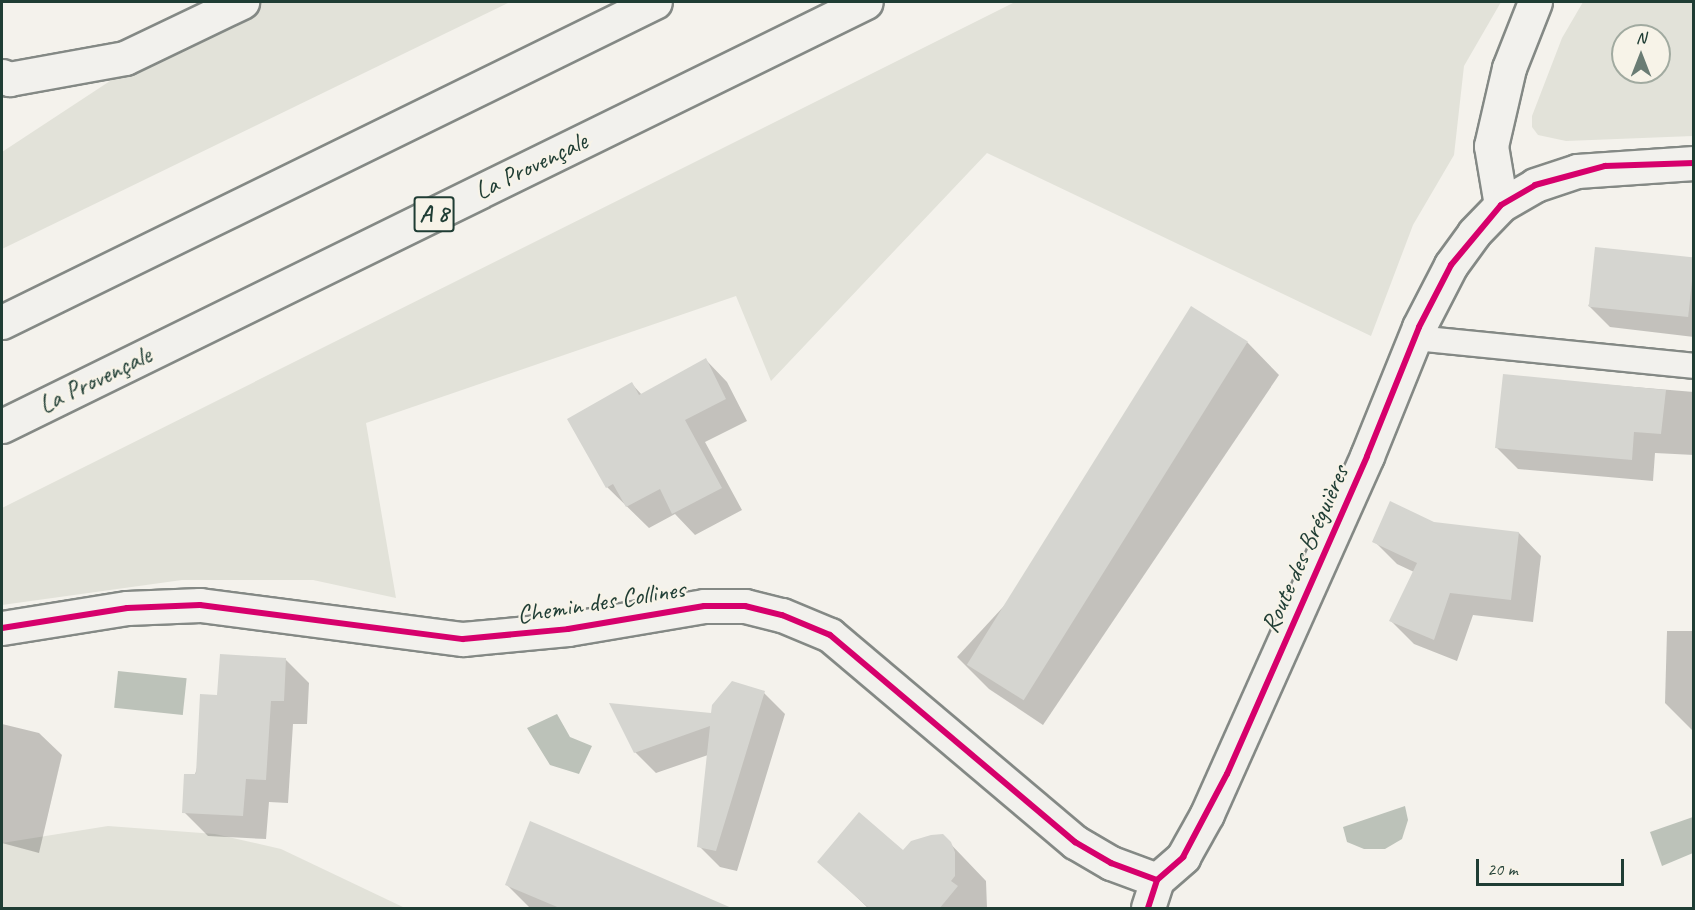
<!DOCTYPE html>
<meta charset="utf-8">
<style>
body{margin:0}
#map{position:relative;width:1695px;height:910px;overflow:hidden;background:#f4f2ec;font-family:Caveat,sans-serif}
div>[style]{position:absolute}
.green>*{inset:0;background:#e2e2d9}
.water>*{inset:0;background:#bcc2b9;transform-origin:0 0}
.shadow>*{inset:0;background:#0003}
.building>*{inset:0;background:#d5d5d0;transform-origin:0 0}
.roads{filter:drop-shadow(2px 0 #848985) drop-shadow(-2px 0 #848985) drop-shadow(0 2px #848985) drop-shadow(0 -2px #848985)}
.lane>*{height:24px;margin:-12px;padding:0 12px;transform-origin:12px;border-radius:12px;background:#f2f1ed}
.street>*{height:33px;margin:-16.5px;padding:0 16.5px;transform-origin:16.5px;border-radius:16.5px;background:#f2f1ed}
.secondary>*{height:33px;margin:-16.5px;padding:0 16.5px;transform-origin:16.5px;border-radius:16.5px;background:#f2f1ed}
.highway>*{height:33px;margin:-16.5px;padding:0 16.5px;transform-origin:16.5px;border-radius:16.5px;background:#f2f1ed}
.cycleway>*{height:6px;margin:-3px;padding:0 3px;transform-origin:3px;border-radius:3px;background:#d6006c}
span{translate:-50% -50%;white-space:nowrap;text-align:center;line-height:1.15;-webkit-text-stroke:4.5px #f7f3e8;paint-order:stroke}
.shield-label span{padding:2px 4px;background:#f7f3e8;border:2px solid;border-radius:4px;-webkit-text-stroke-width:0}
.shield-label{font-size:24px;color:#1f3d34;font-weight:700}
.street-label{font-size:26px;color:#1f3d34}
.frame{position:absolute;inset:0;border:3px solid #1f3d34;pointer-events:none}
.north{position:absolute;left:1611px;top:24px;width:60px;height:60px;box-sizing:border-box;background:#f7f3e8;border:2px solid #a1aaa0;border-radius:50%;rotate:0deg;font-size:16px;font-weight:700;line-height:24px;text-align:center;color:#1f3d34}
.north::after{content:'';display:block;margin:auto;width:21px;height:27px;background:#6a7c74;clip-path:polygon(50% 0,100% 100%,50% 72%,0 100%)}
.scale{position:absolute;left:1476px;top:859px;width:148px;height:27px;box-sizing:border-box;border:3px solid #1f3d34;border-top:0;padding-left:8px;font-size:18px;line-height:21px;white-space:nowrap;color:#1f3d34;-webkit-text-stroke:4px #f7f3e8;paint-order:stroke}
</style>
<div id="map">
<div class="green">
<div style="clip-path:polygon(251px 2px,510px 2px,2px 249px,2px 152px,110px 81px)"></div>
<div style="clip-path:polygon(1015px 2px,1501px 2px,1464px 66px,1454px 155px,1413px 225px,1371px 336px,987px 153px,771px 381px,736px 296px,366px 423px,396px 598px,313px 580px,182px 580px,2px 605px,2px 508px)"></div>
<div style="clip-path:polygon(evenodd,1583px 2px,1693px 2px,1693px 136px,1566px 141px,1538px 135px,1532px 127px,1532px 116px,1562px 38px,1583px 2px,1623px 36px,1659px 36px,1659px 72px,1623px 72px,1623px 36px)"></div>
<div style="clip-path:polygon(108px 826px,215px 834px,281px 849px,405px 908px,2px 908px,2px 843px)"></div>
</div>
<div class="water">
<div style="left:118px;top:671px;width:69px;height:37px;rotate:6deg"></div>
<div style="clip-path:polygon(557px 714px,570px 737px,592px 746px,579px 774px,550px 765px,527px 728px)"></div>
<div style="clip-path:polygon(1405px 806px,1408px 820px,1402px 839px,1385px 849px,1364px 849px,1347px 842px,1343px 827px)"></div>
<div style="clip-path:polygon(1693px 817px,1693px 853px,1662px 866px,1650px 832px)"></div>
</div>
<div class="shadow">
<div style="clip-path:polygon(1694px 260px,1694px 337px,1610px 327px,1588px 305px)"></div>
<div style="clip-path:polygon(1247px 342px,1279px 375px,1043px 725px,989px 689px,957px 657px)"></div>
<div style="clip-path:polygon(706px 360px,727px 382px,747px 421px,705px 442px,742px 510px,695px 535px,675px 514px,649px 528px,607px 487px,632px 384px,642px 395px)"></div>
<div style="clip-path:polygon(1504px 376px,1694px 392px,1694px 455px,1655px 453px,1653px 481px,1518px 469px,1497px 448px)"></div>
<div style="clip-path:polygon(1519px 533px,1541px 556px,1533px 622px,1473px 615px,1457px 661px,1414px 644px,1391px 621px,1414px 572px,1397px 564px,1374px 541px)"></div>
<div style="clip-path:polygon(1667px 631px,1694px 631px,1694px 732px,1665px 703px)"></div>
<div style="clip-path:polygon(285px 659px,309px 683px,307px 724px,293px 724px,288px 803px,269px 802px,266px 839px,208px 836px,184px 812px,218px 696px)"></div>
<div style="clip-path:polygon(764px 693px,785px 714px,737px 871px,720px 867px,699px 846px,708px 755px,656px 773px,635px 752px)"></div>
<div style="clip-path:polygon(2px 724px,39px 733px,62px 755px,39px 853px,2px 843px)"></div>
<div style="clip-path:polygon(942px 835px,986px 881px,987px 908px,868px 908px,819px 861px,903px 852px)"></div>
<div style="clip-path:polygon(507px 885px,704px 908px,530px 908px)"></div>
</div>
<div class="building">
<div style="left:1595px;top:247px;width:100px;height:60px;rotate:6deg"></div>
<div style="left:1191px;top:306px;width:67px;height:423px;rotate:32deg"></div>
<div style="clip-path:polygon(706px 358px,726px 399px,685px 420px,722px 488px,672px 514px,660px 489px,626px 507px,613px 484px,606px 488px,567px 419px,632px 382px,639px 395px)"></div>
<div style="clip-path:polygon(1503px 374px,1666px 390px,1661px 434px,1634px 432px,1632px 460px,1495px 448px)"></div>
<div style="clip-path:polygon(1390px 501px,1434px 522px,1519px 532px,1511px 600px,1450px 593px,1434px 640px,1389px 621px,1417px 563px,1372px 542px)"></div>
<div style="clip-path:polygon(220px 654px,286px 658px,284px 701px,271px 701px,266px 780px,246px 779px,243px 816px,182px 813px,184px 774px,196px 774px,200px 694px,217px 695px)"></div>
<div style="clip-path:polygon(732px 681px,765px 691px,716px 851px,697px 847px,710px 726px,634px 753px,609px 703px,711px 713px,712px 705px)"></div>
<div style="clip-path:polygon(859px 812px,903px 850px,911px 841px,931px 835px,943px 834px,951px 842px,955px 852px,955px 876px,951px 881px,958px 886px,939px 909px,870px 909px,817px 862px)"></div>
<div style="clip-path:polygon(530px 821px,549px 829px,734px 909px,562px 909px,505px 885px)"></div>
</div>
<div class="roads">
<div class="lane">
<div style="left:1415px;top:338px;width:280px;rotate:5.7deg"></div>
</div>
<div class="street">
<div style="left:2px;top:76px;width:8px;rotate:23deg"></div>
<div style="left:9px;top:79px;width:118px;rotate:-10.3deg"></div>
<div style="left:125px;top:58px;width:130px;rotate:-25.6deg"></div>
<div style="left:1501px;top:205px;width:60px;rotate:-99.6deg"></div>
<div style="left:1491px;top:146px;width:80px;rotate:-77deg"></div>
<div style="left:1509px;top:68px;width:71px;rotate:-68.5deg"></div>
<div style="left:1157px;top:880px;width:35px;rotate:-41deg"></div>
<div style="left:1183px;top:857px;width:49px;rotate:-60.8deg"></div>
<div style="left:1207px;top:814px;width:392px;rotate:-65.9deg"></div>
<div style="left:1367px;top:456px;width:139px;rotate:-68deg"></div>
<div style="left:1419px;top:327px;width:70px;rotate:-62.7deg"></div>
<div style="left:1451px;top:265px;width:39px;rotate:-54deg"></div>
<div style="left:1474px;top:233px;width:39px;rotate:-46deg"></div>
<div style="left:1501px;top:205px;width:39px;rotate:-30deg"></div>
<div style="left:1535px;top:185px;width:44px;rotate:-18.4deg"></div>
<div style="left:1577px;top:171px;width:117px;rotate:-3.9deg"></div>
</div>
<div class="secondary">
<div style="left:2px;top:628px;width:127px;rotate:-9.1deg"></div>
<div style="left:127px;top:608px;width:73px;rotate:-2.4deg"></div>
<div style="left:200px;top:605px;width:265px;rotate:7.4deg"></div>
<div style="left:463px;top:639px;width:105px;rotate:-5.4deg"></div>
<div style="left:568px;top:629px;width:138px;rotate:-9.6deg"></div>
<div style="left:704px;top:606px;width:41px"></div>
<div style="left:745px;top:606px;width:38px;rotate:14deg"></div>
<div style="left:782px;top:615px;width:52px;rotate:22.6deg"></div>
<div style="left:830px;top:635px;width:321px;rotate:40.2deg"></div>
<div style="left:1075px;top:842px;width:42px;rotate:30.3deg"></div>
<div style="left:1111px;top:863px;width:49px;rotate:20.3deg"></div>
<div style="left:1157px;top:880px;width:29px;rotate:108deg"></div>
</div>
<div class="highway">
<div style="left:2px;top:322px;width:727px;rotate:-26.11deg"></div>
<div style="left:2px;top:426px;width:962px;rotate:-26.14deg"></div>
</div>
</div>
<div class="cycleway">
<div style="left:2px;top:628px;width:127px;rotate:-9.1deg"></div>
<div style="left:127px;top:608px;width:73px;rotate:-2.4deg"></div>
<div style="left:200px;top:605px;width:265px;rotate:7.4deg"></div>
<div style="left:463px;top:639px;width:105px;rotate:-5.4deg"></div>
<div style="left:568px;top:629px;width:138px;rotate:-9.6deg"></div>
<div style="left:704px;top:606px;width:41px"></div>
<div style="left:745px;top:606px;width:38px;rotate:14deg"></div>
<div style="left:782px;top:615px;width:52px;rotate:22.6deg"></div>
<div style="left:830px;top:635px;width:321px;rotate:40.2deg"></div>
<div style="left:1075px;top:842px;width:42px;rotate:30.3deg"></div>
<div style="left:1111px;top:863px;width:49px;rotate:20.3deg"></div>
<div style="left:1148px;top:908px;width:29px;rotate:-72deg"></div>
<div style="left:1157px;top:880px;width:35px;rotate:-41deg"></div>
<div style="left:1183px;top:857px;width:94px;rotate:-62.1deg"></div>
<div style="left:1227px;top:774px;width:347px;rotate:-66.2deg"></div>
<div style="left:1367px;top:456px;width:139px;rotate:-68deg"></div>
<div style="left:1419px;top:327px;width:70px;rotate:-62.7deg"></div>
<div style="left:1451px;top:265px;width:78px;rotate:-50.2deg"></div>
<div style="left:1501px;top:205px;width:39px;rotate:-30deg"></div>
<div style="left:1535px;top:185px;width:73px;rotate:-15.2deg"></div>
<div style="left:1605px;top:166px;width:89px;rotate:-1.9deg"></div>
</div>
<div class="shield-label">
<span style="left:434px;top:214px">A 8</span>
</div>
<div class="street-label">
<span style="left:531px;top:166px;rotate:-26deg">La Provençale</span>
<span style="left:95px;top:380px;rotate:-26deg">La Provençale</span>
<span style="left:1305px;top:549px;rotate:-66deg">Route des Bréguières</span>
<span style="left:601px;top:602px;rotate:-9deg">Chemin des Collines</span>
</div>
<div class="frame"></div>
<div class="north">N</div>
<div class="scale">20 m</div>
</div>
